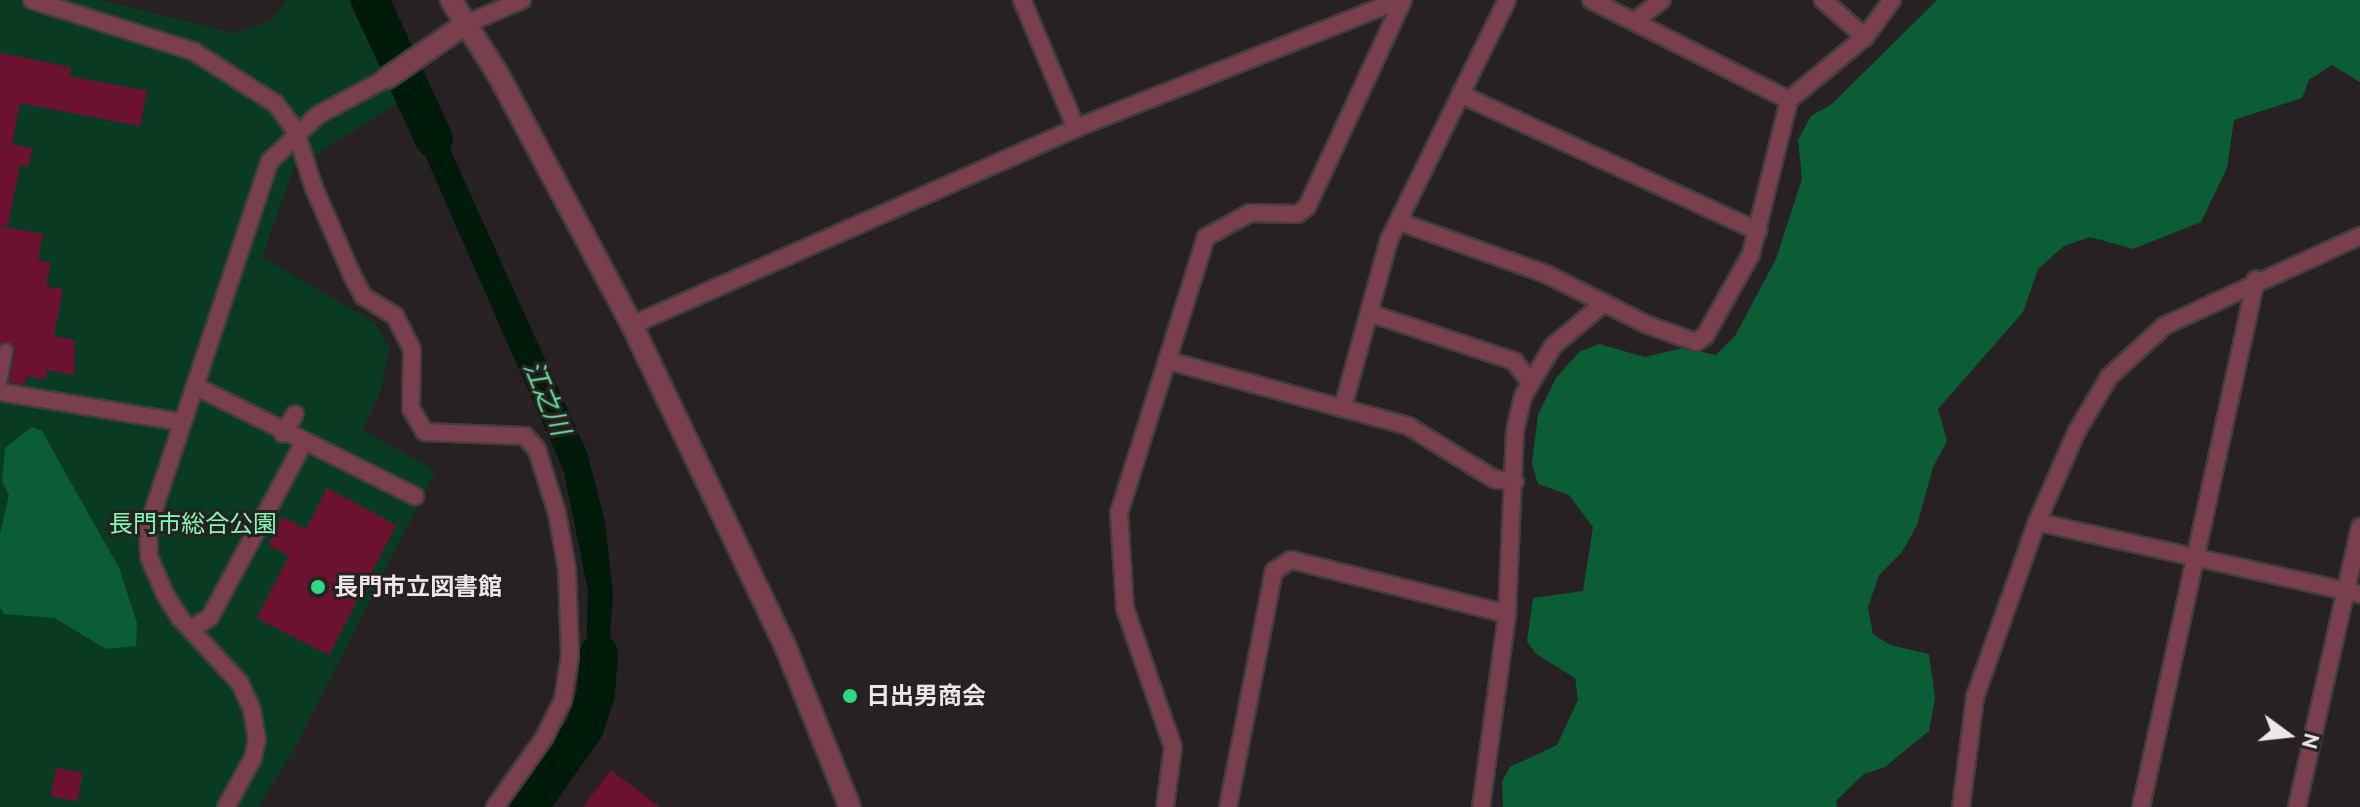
<!DOCTYPE html>
<meta charset="utf-8">
<style>
body{margin:0}
#map{position:relative;width:2360px;height:807px;overflow:hidden;background:#282123;font-family:"PT Sans","Noto Sans JP",sans-serif}
div>[style]{position:absolute}
.green>*{inset:0;background:#083b21}
.forest>*{inset:0;background:#0a5d35}
.water>*{inset:0;background:#001a0a}
.river>*{height:38px;margin:-19px;padding:0 19px;transform-origin:19px;border-radius:19px;background:#001a0a}
.building>*{inset:0;background:#6c1230;transform-origin:0 0}
.roads{filter:drop-shadow(2px 0 #433d3f) drop-shadow(-2px 0 #433d3f) drop-shadow(0 2px #433d3f) drop-shadow(0 -2px #433d3f)}
.pedestrian>*{height:12px;margin:-6px;padding:0 6px;transform-origin:6px;border-radius:6px;background:#7a3f4c}
.minor>*{height:16px;margin:-8px;padding:0 8px;transform-origin:8px;border-radius:8px;background:#7a3f4c}
.tertiary>*{height:20px;margin:-10px;padding:0 10px;transform-origin:10px;border-radius:10px;background:#7a3f4c}
.dots>*{width:22px;height:22px;translate:-50% -50%;box-sizing:border-box;border:4px solid #282123;border-radius:50%}
span{translate:-50% -50%;white-space:nowrap;text-align:center;line-height:1.15;-webkit-text-stroke:6px #282123;paint-order:stroke}
.park-label{font-size:24px;color:#80feb2}
.poi-label{font-size:24px;color:#ece7e8;font-weight:700}
.left{translate:0 -50%;text-align:left}
.water-label{font-size:26px;color:#64e299;font-style:italic}
.north{position:absolute;left:2248px;top:695px;width:80px;height:80px;-webkit-text-stroke:6px #282123;paint-order:stroke;rotate:105deg;font-size:22px;font-weight:700;line-height:32px;text-align:center;color:#ece7e8}
.north::after{content:'';display:block;margin:auto;width:28px;height:36px;background:#ece7e8;clip-path:polygon(50% 0,100% 100%,50% 72%,0 100%)}
</style>
<div id="map">
<div class="green">
<div style="clip-path:polygon(0 0,102px 0,234px 33px,272px 20px,287px 0,348px 0,398px 103px,294px 168px,262px 257px,375px 323px,390px 346px,381px 390px,362px 430px,436px 471px,293px 751px,258px 807px,0 807px)"></div>
</div>
<div class="forest">
<div style="clip-path:polygon(1937px 0,2360px 0,2360px 82px,2332px 65px,2309px 80px,2302px 98px,2234px 120px,2227px 168px,2201px 222px,2133px 249px,2090px 237px,2064px 246px,2038px 269px,2023px 312px,1938px 409px,1947px 441px,1933px 467px,1917px 525px,1902px 552px,1879px 575px,1868px 607px,1873px 634px,1890px 645px,1929px 654px,1935px 698px,1929px 731px,1909px 747px,1885px 767px,1864px 774px,1836px 801px,1837px 807px,1503px 807px,1502px 781px,1510px 767px,1557px 745px,1578px 700px,1575px 678px,1536px 654px,1527px 641px,1533px 598px,1583px 591px,1593px 527px,1569px 495px,1538px 484px,1532px 463px,1538px 415px,1556px 378px,1579px 352px,1599px 344px,1645px 357px,1683px 348px,1716px 355px,1735px 336px,1776px 259px,1802px 179px,1798px 140px,1811px 116px,1832px 104px)"></div>
<div style="clip-path:polygon(32px 427px,42px 431px,119px 568px,137px 623px,136px 646px,106px 649px,55px 618px,4px 614px,0 607px,0 534px,9px 495px,2px 481px,5px 448px)"></div>
</div>
<div class="water">
<div style="clip-path:polygon(353px 0,382px 0,399px 37px,378px 50px)"></div>
<div style="clip-path:polygon(422px 87px,587px 452px,605px 522px,613px 594px,605px 708px,578px 697px,586px 670px,588px 591px,564px 472px,410px 121px,414px 118px,407px 96px)"></div>
<div style="clip-path:polygon(574px 711px,600px 719px,583px 758px,549px 807px,514px 807px,563px 738px)"></div>
</div>
<div class="river">
<div style="left:370px;top:0;width:153px;rotate:65.3deg"></div>
<div style="left:529px;top:807px;width:98px;rotate:-55deg"></div>
<div style="left:585px;top:727px;width:35px;rotate:-72deg"></div>
<div style="left:596px;top:694px;width:41px;rotate:-85.8deg"></div>
</div>
<div class="building">
<div style="clip-path:polygon(0 53px,71px 67px,69px 76px,147px 91px,140px 126px,20px 103px,12px 144px,32px 148px,29px 166px,20px 165px,8px 226px,0 225px)"></div>
<div style="clip-path:polygon(0 226px,43px 234px,38px 260px,51px 263px,46px 286px,63px 289px,54px 336px,75px 340px,74px 375px,47px 370px,45px 380px,26px 376px,25px 385px,9px 382px,15px 352px,11px 344px,0 344px)"></div>
<div style="clip-path:polygon(327px 488px,396px 525px,329px 655px,257px 618px,289px 556px,268px 545px,283px 517px,306px 529px)"></div>
<div style="left:56px;top:768px;width:27px;height:29px;rotate:10deg"></div>
<div style="clip-path:polygon(611px 770px,660px 807px,583px 807px)"></div>
</div>
<div class="roads">
<div class="pedestrian">
<div style="left:0;top:382px;width:32px;rotate:-79deg"></div>
</div>
<div class="minor">
<div style="left:32px;top:0;width:169px;rotate:17.6deg"></div>
<div style="left:193px;top:51px;width:98px;rotate:32.6deg"></div>
<div style="left:276px;top:104px;width:34px;rotate:54deg"></div>
<div style="left:296px;top:132px;width:59px;rotate:72.2deg"></div>
<div style="left:314px;top:188px;width:95px;rotate:66.4deg"></div>
<div style="left:352px;top:275px;width:24px;rotate:62deg"></div>
<div style="left:363px;top:296px;width:38px;rotate:32deg"></div>
<div style="left:395px;top:316px;width:37px;rotate:63deg"></div>
<div style="left:412px;top:349px;width:60px;rotate:91deg"></div>
<div style="left:411px;top:409px;width:27px;rotate:59deg"></div>
<div style="left:425px;top:432px;width:100px;rotate:2.3deg"></div>
<div style="left:525px;top:436px;width:18px;rotate:49deg"></div>
<div style="left:537px;top:450px;width:66px;rotate:72.4deg"></div>
<div style="left:557px;top:513px;width:57px;rotate:79.9deg"></div>
<div style="left:567px;top:569px;width:87px;rotate:88deg"></div>
<div style="left:570px;top:656px;width:45px;rotate:99deg"></div>
<div style="left:563px;top:700px;width:42px;rotate:116.6deg"></div>
<div style="left:544px;top:738px;width:85px;rotate:125.4deg"></div>
<div style="left:1022px;top:0;width:139px;rotate:67.1deg"></div>
<div style="left:1591px;top:0;width:222px;rotate:26.8deg"></div>
<div style="left:1823px;top:0;width:56px;rotate:41.4deg"></div>
<div style="left:1635px;top:21px;width:34px;rotate:-38deg"></div>
<div style="left:466px;top:24px;width:61px;rotate:-23.2deg"></div>
<div style="left:1460px;top:94px;width:328px;rotate:24.7deg"></div>
<div style="left:1400px;top:222px;width:155px;rotate:19.6deg"></div>
<div style="left:1546px;top:274px;width:114px;rotate:26.6deg"></div>
<div style="left:1648px;top:325px;width:51px;rotate:19.5deg"></div>
<div style="left:1696px;top:342px;width:11px;rotate:-34deg"></div>
<div style="left:1705px;top:336px;width:94px;rotate:-60.7deg"></div>
<div style="left:1751px;top:254px;width:159px;rotate:-76.1deg"></div>
<div style="left:1789px;top:100px;width:99px;rotate:-39.7deg"></div>
<div style="left:1865px;top:37px;width:46px;rotate:-53.9deg"></div>
<div style="left:1369px;top:313px;width:153px;rotate:18.3deg"></div>
<div style="left:1514px;top:361px;width:24px;rotate:52deg"></div>
<div style="left:632px;top:325px;width:486px;rotate:-23.9deg"></div>
<div style="left:1076px;top:128px;width:348px;rotate:-21.6deg"></div>
<div style="left:1169px;top:361px;width:248px;rotate:15.2deg"></div>
<div style="left:1408px;top:426px;width:101px;rotate:31.6deg"></div>
<div style="left:1494px;top:479px;width:21px;rotate:8deg"></div>
<div style="left:195px;top:386px;width:246px;rotate:26.6deg"></div>
<div style="left:0;top:392px;width:183px;rotate:9.4deg"></div>
<div style="left:1343px;top:407px;width:173px;rotate:-74.6deg"></div>
<div style="left:1389px;top:240px;width:267px;rotate:-63.8deg"></div>
<div style="left:283px;top:434px;width:23px;rotate:-59deg"></div>
<div style="left:2037px;top:522px;width:331px;rotate:12.6deg"></div>
<div style="left:191px;top:629px;width:22px;rotate:-32deg"></div>
<div style="left:210px;top:617px;width:196px;rotate:-61.7deg"></div>
<div style="left:226px;top:807px;width:56px;rotate:-61.1deg"></div>
<div style="left:253px;top:758px;width:19px;rotate:-78deg"></div>
<div style="left:257px;top:739px;width:29px;rotate:-100deg"></div>
<div style="left:252px;top:710px;width:30px;rotate:-114deg"></div>
<div style="left:240px;top:683px;width:88px;rotate:-132.7deg"></div>
<div style="left:180px;top:618px;width:28px;rotate:-122deg"></div>
<div style="left:165px;top:594px;width:40px;rotate:-113.4deg"></div>
<div style="left:149px;top:557px;width:30px;rotate:-92deg"></div>
<div style="left:148px;top:527px;width:386px;rotate:-71.6deg"></div>
<div style="left:270px;top:161px;width:66px;rotate:-43.8deg"></div>
<div style="left:318px;top:115px;width:78px;rotate:-28.2deg"></div>
<div style="left:1165px;top:807px;width:61px;rotate:-82.4deg"></div>
<div style="left:1173px;top:747px;width:147px;rotate:-109.1deg"></div>
<div style="left:1125px;top:608px;width:95px;rotate:-93.6deg"></div>
<div style="left:1119px;top:513px;width:289px;rotate:-72.5deg"></div>
<div style="left:1206px;top:237px;width:50px;rotate:-28.6deg"></div>
<div style="left:1250px;top:213px;width:48px;rotate:1.2deg"></div>
<div style="left:1298px;top:214px;width:11px;rotate:-38deg"></div>
<div style="left:1307px;top:207px;width:228px;rotate:-65.1deg"></div>
<div style="left:1228px;top:807px;width:240px;rotate:-79deg"></div>
<div style="left:1274px;top:571px;width:20px;rotate:-33deg"></div>
<div style="left:1291px;top:560px;width:223px;rotate:14deg"></div>
<div style="left:1481px;top:807px;width:195px;rotate:-82.3deg"></div>
<div style="left:1507px;top:614px;width:183px;rotate:-87.5deg"></div>
<div style="left:1515px;top:431px;width:36px;rotate:-77deg"></div>
<div style="left:1523px;top:396px;width:58px;rotate:-59deg"></div>
<div style="left:1553px;top:346px;width:67px;rotate:-40.1deg"></div>
<div style="left:1961px;top:807px;width:111px;rotate:-82.7deg"></div>
<div style="left:1975px;top:697px;width:186px;rotate:-70.5deg"></div>
<div style="left:2037px;top:522px;width:99px;rotate:-66.3deg"></div>
<div style="left:2077px;top:431px;width:63px;rotate:-59.3deg"></div>
<div style="left:2109px;top:377px;width:75px;rotate:-42.8deg"></div>
<div style="left:2164px;top:326px;width:216px;rotate:-24.7deg"></div>
<div style="left:2141px;top:807px;width:540px;rotate:-77.71deg"></div>
<div style="left:2297px;top:807px;width:287px;rotate:-77.3deg"></div>
</div>
<div class="tertiary">
<div style="left:451px;top:0;width:90px;rotate:57.7deg"></div>
<div style="left:499px;top:76px;width:282px;rotate:61.9deg"></div>
<div style="left:632px;top:325px;width:358px;rotate:64.5deg"></div>
<div style="left:786px;top:648px;width:171px;rotate:68.1deg"></div>
<div style="left:387px;top:78px;width:96px;rotate:-34.4deg"></div>
</div>
</div>
<div class="dots">
<div style="left:318px;top:587px;background:#2ed883"></div>
<div style="left:850px;top:696px;background:#2ed883"></div>
</div>
<div class="park-label">
<span style="left:193px;top:524px">長門市総合公園</span>
</div>
<div class="poi-label">
<span class="left" style="left:334px;top:587px">長門市立図書館</span>
<span class="left" style="left:866px;top:696px">日出男商会</span>
</div>
<div class="water-label">
<span style="left:547px;top:398px;rotate:67deg">江之川</span>
</div>
<div class="north">N</div>
</div>
